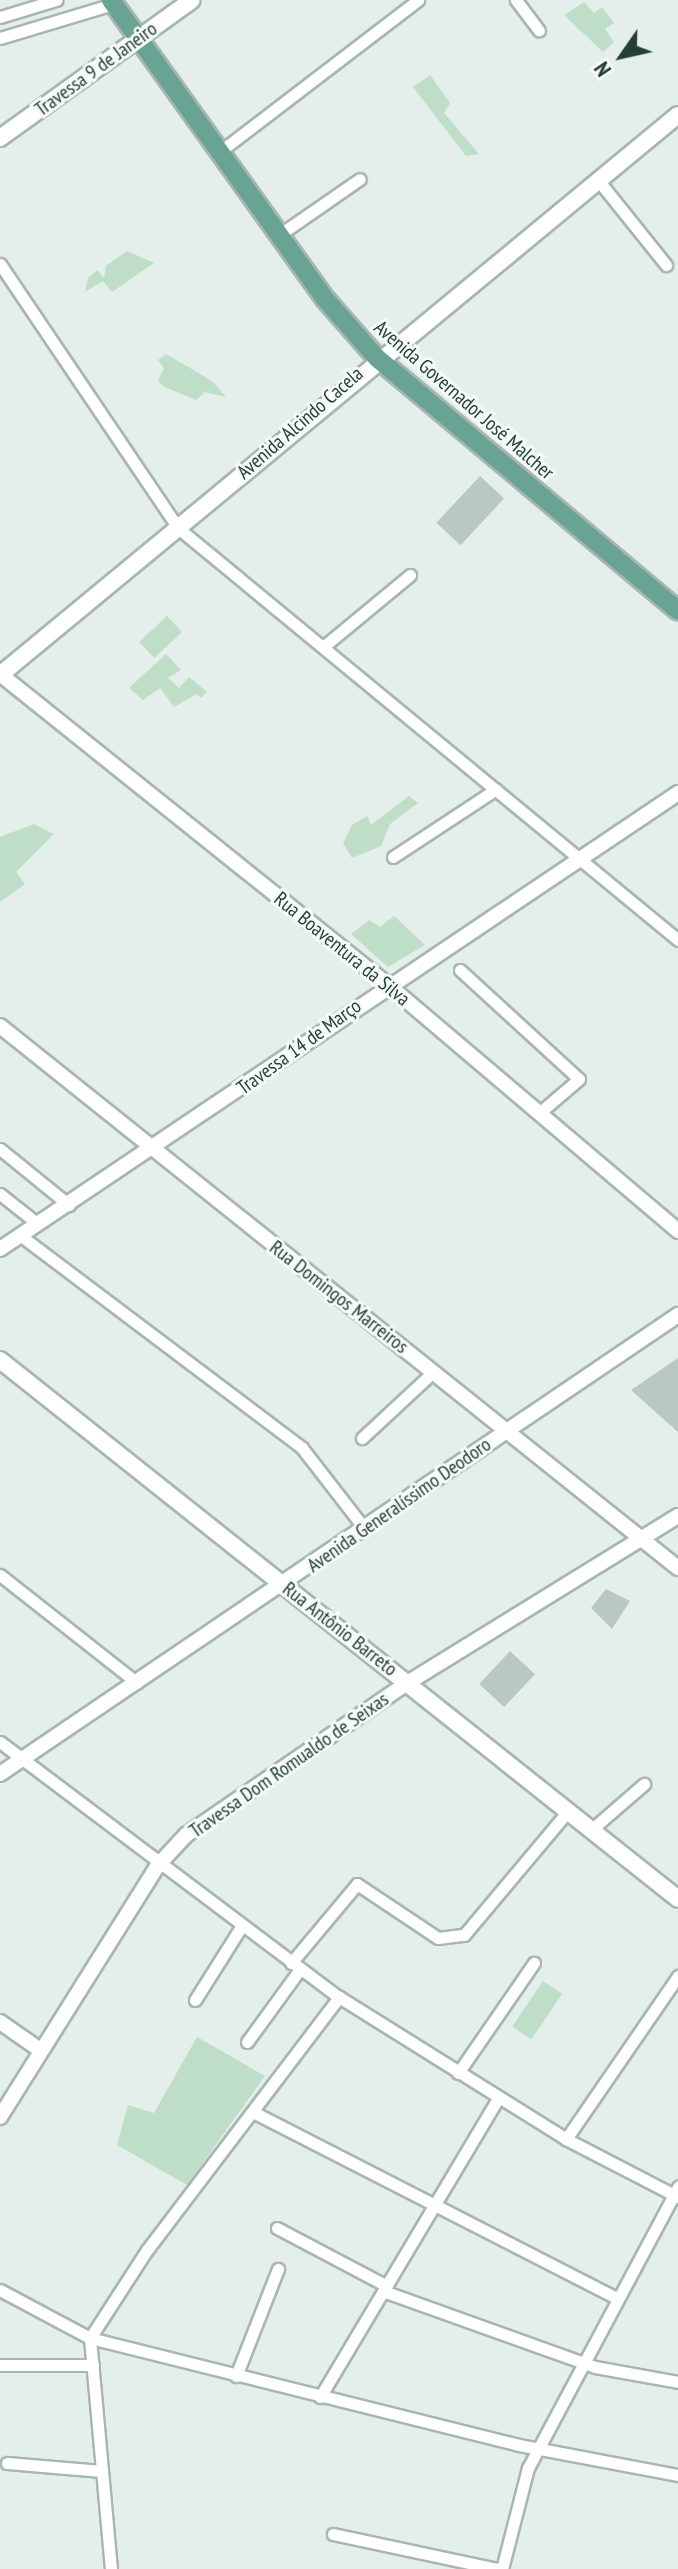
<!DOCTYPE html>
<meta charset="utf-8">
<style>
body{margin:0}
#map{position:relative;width:678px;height:2569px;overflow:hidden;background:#e4eeea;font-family:"PT Sans Narrow",sans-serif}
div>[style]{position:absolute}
.green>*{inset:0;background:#bedec7;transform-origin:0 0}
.building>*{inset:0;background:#bac8c2;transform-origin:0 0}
.roads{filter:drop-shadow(2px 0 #a7b6b1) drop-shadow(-2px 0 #a7b6b1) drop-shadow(0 2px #a7b6b1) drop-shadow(0 -2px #a7b6b1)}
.minor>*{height:11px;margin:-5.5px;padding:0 5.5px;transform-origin:5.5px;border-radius:5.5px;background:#fff}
.tertiary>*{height:14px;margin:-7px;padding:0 7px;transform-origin:7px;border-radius:7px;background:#fff}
.secondary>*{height:16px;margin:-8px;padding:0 8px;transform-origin:8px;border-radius:8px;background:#fff}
.primary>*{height:18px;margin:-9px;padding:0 9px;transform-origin:9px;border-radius:9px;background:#69a394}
span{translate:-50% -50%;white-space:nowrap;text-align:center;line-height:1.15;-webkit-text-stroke:6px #f5faf7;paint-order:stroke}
.street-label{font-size:20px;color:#243f38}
.north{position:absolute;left:582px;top:16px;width:80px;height:80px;-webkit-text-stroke:6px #f5faf7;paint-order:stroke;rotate:236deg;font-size:22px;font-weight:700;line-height:32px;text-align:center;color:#243f38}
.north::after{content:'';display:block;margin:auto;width:28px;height:36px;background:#243f38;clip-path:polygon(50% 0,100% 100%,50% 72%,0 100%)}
</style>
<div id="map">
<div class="green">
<div style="clip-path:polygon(584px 2px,594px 13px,602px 7px,614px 23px,605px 29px,614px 42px,603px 52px,564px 15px)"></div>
<div style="clip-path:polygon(430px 75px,450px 103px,444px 113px,479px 154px,466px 156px,413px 87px)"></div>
<div style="clip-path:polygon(127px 251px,154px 263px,112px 292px,103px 281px,85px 292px,88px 278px,97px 270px,104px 278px,106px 266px)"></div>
<div style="clip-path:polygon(166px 354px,212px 381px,226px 397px,205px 392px,196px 400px,165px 387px,158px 381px,164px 368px,158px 360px)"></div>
<div style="left:167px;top:616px;width:22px;height:38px;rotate:47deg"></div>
<div style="clip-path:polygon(166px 654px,181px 670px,168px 678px,179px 688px,189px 677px,207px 692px,201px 698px,197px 694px,174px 707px,160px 688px,143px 700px,129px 688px)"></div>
<div style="clip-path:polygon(409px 796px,418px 803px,390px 824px,381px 846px,352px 858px,343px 843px,352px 825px,367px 816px,371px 825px)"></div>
<div style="clip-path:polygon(34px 824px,54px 834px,16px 872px,25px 884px,0 902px,0 837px)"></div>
<div style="clip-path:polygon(394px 916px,425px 945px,388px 967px,351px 934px,369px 920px,380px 927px)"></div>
<div style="left:543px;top:1981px;width:23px;height:55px;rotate:34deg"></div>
<div style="clip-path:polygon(197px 2037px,265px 2076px,187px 2185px,117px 2145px,128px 2105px,154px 2113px)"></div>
</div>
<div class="building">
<div style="left:480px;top:476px;width:33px;height:64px;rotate:43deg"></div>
<div style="clip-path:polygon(678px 1358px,678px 1432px,631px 1390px)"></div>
<div style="clip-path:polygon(606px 1589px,630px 1601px,612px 1629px,591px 1608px)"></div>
<div style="left:510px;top:1651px;width:34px;height:45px;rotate:43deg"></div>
</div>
<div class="roads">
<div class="minor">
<div style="left:516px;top:0;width:38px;rotate:53deg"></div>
<div style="left:0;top:17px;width:59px;rotate:-16.9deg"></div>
<div style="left:0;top:38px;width:118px;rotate:-16.7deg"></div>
<div style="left:218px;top:153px;width:252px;rotate:-37.4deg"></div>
<div style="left:598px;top:180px;width:109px;rotate:51.3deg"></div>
<div style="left:279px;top:235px;width:98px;rotate:-34.7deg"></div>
<div style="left:0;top:264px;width:318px;rotate:56deg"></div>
<div style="left:178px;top:528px;width:648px;rotate:39.49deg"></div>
<div style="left:323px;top:647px;width:113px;rotate:-39.6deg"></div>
<div style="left:393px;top:857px;width:123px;rotate:-33.4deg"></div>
<div style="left:460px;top:970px;width:161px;rotate:42.5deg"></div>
<div style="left:579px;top:1079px;width:52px;rotate:139.6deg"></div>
<div style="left:0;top:1149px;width:89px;rotate:39.1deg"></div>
<div style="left:0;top:1194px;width:48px;rotate:38.3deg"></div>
<div style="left:21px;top:1236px;width:352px;rotate:37deg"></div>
<div style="left:302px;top:1448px;width:101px;rotate:52.2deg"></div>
<div style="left:362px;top:1438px;width:97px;rotate:-42.9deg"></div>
<div style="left:0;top:1575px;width:174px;rotate:38.2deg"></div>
<div style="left:0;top:1742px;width:424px;rotate:37deg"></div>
<div style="left:339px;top:1997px;width:268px;rotate:32deg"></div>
<div style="left:566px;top:2139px;width:126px;rotate:27.4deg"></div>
<div style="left:592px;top:1829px;width:69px;rotate:-40.9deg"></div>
<div style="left:291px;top:1963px;width:103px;rotate:-50.1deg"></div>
<div style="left:357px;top:1884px;width:97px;rotate:33.7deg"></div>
<div style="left:438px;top:1938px;width:26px;rotate:-7deg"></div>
<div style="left:464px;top:1935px;width:163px;rotate:-50deg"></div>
<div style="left:195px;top:2000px;width:86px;rotate:-57.8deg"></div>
<div style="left:247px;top:2042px;width:90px;rotate:-54deg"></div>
<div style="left:458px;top:2073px;width:134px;rotate:-55.4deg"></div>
<div style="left:253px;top:2112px;width:407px;rotate:27.1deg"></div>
<div style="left:566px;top:2139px;width:198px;rotate:-55.5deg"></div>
<div style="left:277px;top:2228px;width:124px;rotate:27.8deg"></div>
<div style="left:0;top:2290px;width:102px;rotate:28.1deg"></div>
<div style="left:90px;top:2338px;width:442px;rotate:14deg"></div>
<div style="left:519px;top:2445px;width:162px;rotate:10.7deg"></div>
<div style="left:383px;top:2291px;width:225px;rotate:19.7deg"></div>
<div style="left:595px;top:2367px;width:84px;rotate:10.2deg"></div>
<div style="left:0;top:2365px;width:93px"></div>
<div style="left:236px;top:2376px;width:115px;rotate:-68.6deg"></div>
<div style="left:320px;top:2397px;width:348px;rotate:-59.2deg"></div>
<div style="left:7px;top:2463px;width:95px;rotate:4.8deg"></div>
<div style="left:333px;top:2534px;width:169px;rotate:12deg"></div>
<div style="left:111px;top:2569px;width:232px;rotate:-95.2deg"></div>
<div style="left:90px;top:2338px;width:105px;rotate:-57.1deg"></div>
<div style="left:147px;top:2250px;width:318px;rotate:-52.8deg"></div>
<div style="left:502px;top:2569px;width:104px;rotate:-75.6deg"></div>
<div style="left:528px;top:2468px;width:319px;rotate:-61.9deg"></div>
</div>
<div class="tertiary">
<div style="left:0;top:674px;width:496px;rotate:38.7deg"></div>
<div style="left:387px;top:984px;width:382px;rotate:40.3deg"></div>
<div style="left:0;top:1026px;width:868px;rotate:38.64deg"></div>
<div style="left:0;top:1249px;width:817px;rotate:-33.92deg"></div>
<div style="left:0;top:1774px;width:819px;rotate:-34.1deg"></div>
<div style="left:0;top:2022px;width:49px;rotate:35deg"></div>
<div style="left:0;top:2117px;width:299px;rotate:-57.9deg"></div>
<div style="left:159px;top:1864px;width:40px;rotate:-47deg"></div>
<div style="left:186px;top:1835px;width:270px;rotate:-34.5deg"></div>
<div style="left:409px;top:1682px;width:316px;rotate:-31.7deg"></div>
</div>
<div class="secondary">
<div style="left:0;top:138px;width:236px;rotate:-35.7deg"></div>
<div style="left:0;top:675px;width:879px;rotate:-39.56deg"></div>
<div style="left:0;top:1360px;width:866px;rotate:38.48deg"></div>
</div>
<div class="primary">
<div style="left:111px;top:0;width:369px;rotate:54.4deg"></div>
<div style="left:326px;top:300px;width:77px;rotate:48.7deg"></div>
<div style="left:377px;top:358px;width:393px;rotate:40deg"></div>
</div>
</div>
<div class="street-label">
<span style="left:96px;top:69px;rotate:-36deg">Travessa 9 de Janeiro</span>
<span style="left:464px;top:400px;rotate:41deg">Avenida Governador José Malcher</span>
<span style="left:300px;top:423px;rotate:-41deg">Avenida Alcindo Cacela</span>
<span style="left:342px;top:949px;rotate:39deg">Rua Boaventura da Silva</span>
<span style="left:299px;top:1047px;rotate:-36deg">Travessa 14 de Março</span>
<span style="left:339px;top:1297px;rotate:38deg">Rua Domingos Marreiros</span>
<span style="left:399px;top:1505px;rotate:-35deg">Avenida Generalíssimo Deodoro</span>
<span style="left:340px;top:1629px;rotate:38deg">Rua Antônio Barreto</span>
<span style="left:289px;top:1765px;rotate:-35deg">Travessa Dom Romualdo de Seixas</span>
</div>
<div class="north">N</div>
</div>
